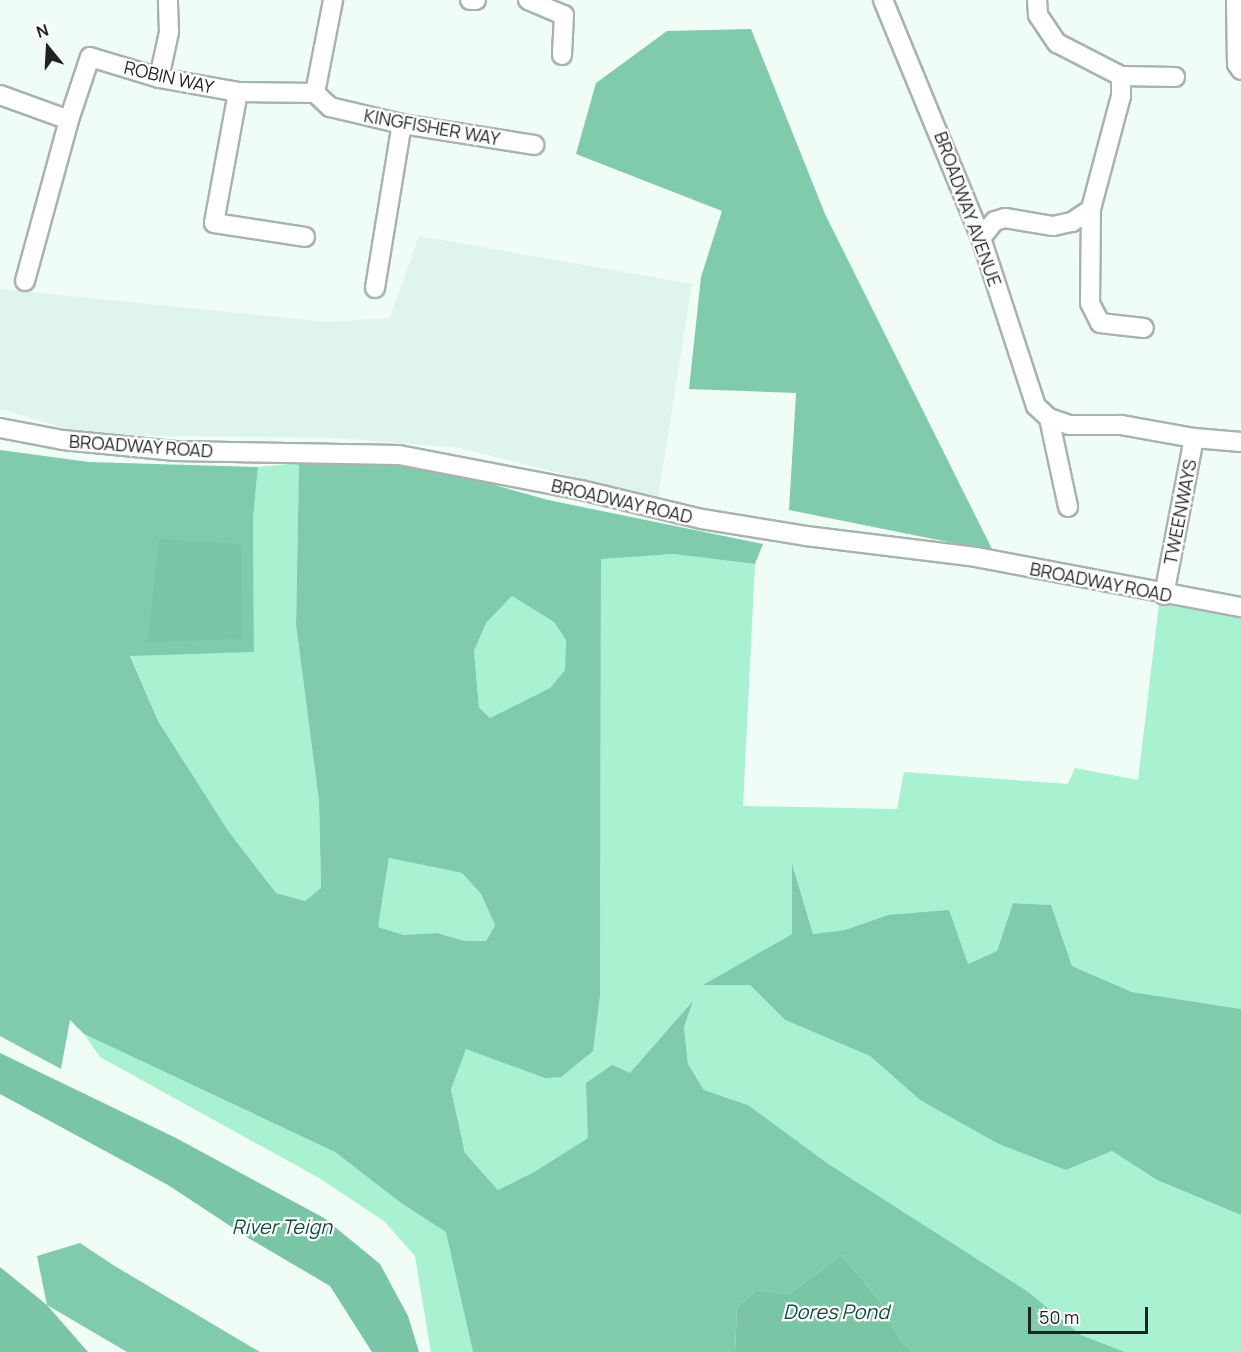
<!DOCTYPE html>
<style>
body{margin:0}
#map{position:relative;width:1241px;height:1352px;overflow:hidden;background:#f0fdf7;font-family:Manrope,sans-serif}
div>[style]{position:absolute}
.built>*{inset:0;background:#dff4ea}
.green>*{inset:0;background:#a8f1d1}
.forest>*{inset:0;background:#80cbab}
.water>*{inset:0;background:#7ac5a5}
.roads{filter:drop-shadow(2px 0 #a7b3ae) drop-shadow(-2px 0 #a7b3ae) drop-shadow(0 2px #a7b3ae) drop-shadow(0 -2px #a7b3ae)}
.minor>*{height:18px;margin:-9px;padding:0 9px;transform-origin:9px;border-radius:9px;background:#fff}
span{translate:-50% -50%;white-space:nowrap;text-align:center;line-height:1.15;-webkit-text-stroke:4.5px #fff;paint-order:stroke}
.street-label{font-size:18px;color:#1e2220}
.water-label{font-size:20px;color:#114e39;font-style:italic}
.north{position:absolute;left:18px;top:18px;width:60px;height:60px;-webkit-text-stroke:4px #fff;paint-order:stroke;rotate:342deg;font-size:16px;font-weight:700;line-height:24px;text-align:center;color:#1e2220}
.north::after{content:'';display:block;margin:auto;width:21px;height:27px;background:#1e2220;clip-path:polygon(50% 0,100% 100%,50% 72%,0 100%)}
.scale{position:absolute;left:1028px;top:1307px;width:120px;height:27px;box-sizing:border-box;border:3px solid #1e2220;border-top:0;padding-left:8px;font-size:18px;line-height:21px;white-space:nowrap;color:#1e2220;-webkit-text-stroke:4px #fff;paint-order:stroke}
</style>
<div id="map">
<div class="built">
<div style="clip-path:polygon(419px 236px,692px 284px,658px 498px,461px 448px,337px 438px,89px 435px,0 409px,0 289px,328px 322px,390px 318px)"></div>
</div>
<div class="green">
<div style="clip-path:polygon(299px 463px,296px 625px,319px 801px,321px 888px,305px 901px,276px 893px,229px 832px,158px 721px,130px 655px,254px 652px,253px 519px,258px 467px)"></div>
<div style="clip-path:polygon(673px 554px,755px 564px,743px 806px,897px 809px,904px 772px,1068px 784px,1075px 768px,1138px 780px,1159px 604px,1241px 613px,1241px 1009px,1132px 992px,1072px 966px,1051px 905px,1013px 903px,997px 951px,968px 964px,888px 915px,845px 930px,813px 934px,793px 865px,792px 934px,705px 985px,750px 985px,785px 1020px,870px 1056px,920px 1100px,1066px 1170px,1112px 1151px,1157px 1180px,1241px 1215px,1241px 1352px,1125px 1352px,1081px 1335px,1027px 1291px,827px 1163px,748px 1105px,704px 1090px,688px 1064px,684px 1027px,692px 1003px,630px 1074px,588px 1138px,534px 1172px,498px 1190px,465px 1153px,451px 1091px,466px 1048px,545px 1078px,600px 995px,601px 558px)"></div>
<div style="clip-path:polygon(512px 596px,554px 622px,566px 640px,565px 670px,550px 688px,490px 718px,479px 707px,474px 651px,486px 623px)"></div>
<div style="clip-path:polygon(389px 858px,462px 873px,481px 894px,495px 925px,486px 941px,465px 941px,437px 933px,404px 935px,378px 927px)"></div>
<div style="clip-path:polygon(84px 1034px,335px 1152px,401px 1203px,447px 1232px,473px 1352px,431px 1352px,415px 1256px,384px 1221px,319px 1178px,100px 1057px)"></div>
</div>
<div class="forest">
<div style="clip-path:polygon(751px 29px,825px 214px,993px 551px,789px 510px,796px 393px,689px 389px,701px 277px,722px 211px,576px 154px,596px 83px,667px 31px)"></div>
<div style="clip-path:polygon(evenodd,0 450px,89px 462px,258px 467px,253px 519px,254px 652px,130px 656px,158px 721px,229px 832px,276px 893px,305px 901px,321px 888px,319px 801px,296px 625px,299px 463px,430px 467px,548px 500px,763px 544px,755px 564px,673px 554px,601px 559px,600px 995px,593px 1051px,561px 1077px,545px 1078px,466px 1049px,451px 1090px,465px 1153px,498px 1190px,534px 1172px,588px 1138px,586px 1083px,612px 1065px,630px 1073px,693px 1001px,684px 1027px,688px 1064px,704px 1090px,748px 1105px,827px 1163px,1027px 1291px,1081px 1335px,1125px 1352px,913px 1352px,902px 1343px,879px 1300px,842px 1255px,789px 1294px,757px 1290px,737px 1307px,735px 1352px,473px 1352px,446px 1232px,401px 1203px,335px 1152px,84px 1034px,70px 1020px,61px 1069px,0 1036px,0 450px,512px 596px,554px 622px,566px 640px,565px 670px,550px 688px,490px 718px,479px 707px,474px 651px,486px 623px,512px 596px,0 450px,389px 858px,462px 873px,481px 894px,495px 925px,486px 941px,465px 941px,437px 933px,404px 935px,378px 927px,389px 858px)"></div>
<div style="clip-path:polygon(792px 863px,813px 934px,845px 930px,888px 915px,949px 910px,968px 964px,997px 951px,1013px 903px,1051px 905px,1072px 966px,1132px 992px,1241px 1009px,1241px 1215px,1157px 1180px,1112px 1151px,1066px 1170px,999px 1144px,920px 1100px,870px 1056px,785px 1020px,750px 985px,703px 985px,792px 934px)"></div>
<div style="clip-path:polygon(80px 1243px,113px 1265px,260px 1352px,127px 1352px,47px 1305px,37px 1256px)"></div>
</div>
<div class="water">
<div style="clip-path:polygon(159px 539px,241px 544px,242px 639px,148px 642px)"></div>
<div style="clip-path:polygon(0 1053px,176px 1138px,324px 1218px,380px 1264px,408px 1316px,419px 1352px,372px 1352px,330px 1286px,250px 1239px,168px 1185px,0 1094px)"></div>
<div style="clip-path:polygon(842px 1255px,879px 1300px,902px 1343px,913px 1352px,735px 1352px,737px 1307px,757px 1290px,789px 1294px)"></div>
<div style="clip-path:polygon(0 1267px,47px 1305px,88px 1352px,0 1352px)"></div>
</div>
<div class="roads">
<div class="minor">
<div style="left:470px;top:0;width:6px"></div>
<div style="left:528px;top:0;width:39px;rotate:23deg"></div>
<div style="left:564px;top:15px;width:40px;rotate:92.9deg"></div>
<div style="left:883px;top:0;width:257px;rotate:67.6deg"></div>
<div style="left:981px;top:238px;width:177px;rotate:71.9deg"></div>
<div style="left:1036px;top:406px;width:18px;rotate:43deg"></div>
<div style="left:1049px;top:418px;width:91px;rotate:77.9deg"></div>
<div style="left:1037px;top:0;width:15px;rotate:86deg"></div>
<div style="left:1038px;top:15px;width:34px;rotate:56deg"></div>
<div style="left:1057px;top:43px;width:72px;rotate:27.3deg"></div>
<div style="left:1121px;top:76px;width:54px;rotate:1.1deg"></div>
<div style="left:1236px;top:0;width:64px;rotate:89.1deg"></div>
<div style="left:1237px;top:64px;width:7px;rotate:56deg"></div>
<div style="left:1121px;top:76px;width:20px;rotate:90deg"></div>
<div style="left:1121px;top:96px;width:117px;rotate:104.9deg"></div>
<div style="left:1091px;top:209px;width:94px;rotate:90.6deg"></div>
<div style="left:1090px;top:303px;width:22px;rotate:63deg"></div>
<div style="left:1100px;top:323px;width:44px;rotate:6.5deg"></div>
<div style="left:159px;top:78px;width:47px;rotate:-77.7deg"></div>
<div style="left:169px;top:32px;width:32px;rotate:-92deg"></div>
<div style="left:238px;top:92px;width:133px;rotate:100.4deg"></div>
<div style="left:214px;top:223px;width:92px;rotate:8.7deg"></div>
<div style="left:315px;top:93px;width:95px;rotate:-79deg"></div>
<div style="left:0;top:95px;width:73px;rotate:19.9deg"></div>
<div style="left:69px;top:120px;width:66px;rotate:-71.6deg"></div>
<div style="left:90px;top:57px;width:72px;rotate:16.9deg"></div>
<div style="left:159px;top:78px;width:80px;rotate:10deg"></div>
<div style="left:238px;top:92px;width:77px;rotate:0.7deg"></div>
<div style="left:315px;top:93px;width:21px;rotate:43deg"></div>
<div style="left:330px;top:107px;width:74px;rotate:13.3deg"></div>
<div style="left:402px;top:124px;width:134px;rotate:9deg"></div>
<div style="left:981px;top:238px;width:22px;rotate:-51deg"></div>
<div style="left:995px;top:221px;width:10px;rotate:-17deg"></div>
<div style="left:1005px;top:218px;width:49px;rotate:9.5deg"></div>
<div style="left:1053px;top:226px;width:19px;rotate:-12deg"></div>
<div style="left:1072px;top:222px;width:23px;rotate:-34deg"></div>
<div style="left:25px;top:281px;width:167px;rotate:-74.7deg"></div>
<div style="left:375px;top:288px;width:166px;rotate:-80.7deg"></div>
<div style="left:1049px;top:418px;width:21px;rotate:19deg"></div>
<div style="left:1069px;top:425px;width:52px"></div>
<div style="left:1121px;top:425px;width:74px;rotate:10.1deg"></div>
<div style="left:0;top:428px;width:64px;rotate:10.8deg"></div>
<div style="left:63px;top:440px;width:113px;rotate:5.6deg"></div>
<div style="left:175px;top:451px;width:224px;rotate:1deg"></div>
<div style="left:399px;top:455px;width:185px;rotate:10.9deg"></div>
<div style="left:581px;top:490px;width:124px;rotate:13.5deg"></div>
<div style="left:702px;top:519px;width:105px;rotate:9.3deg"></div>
<div style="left:806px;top:536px;width:171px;rotate:7deg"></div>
<div style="left:976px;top:557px;width:270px;rotate:10.7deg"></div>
<div style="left:1164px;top:595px;width:160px;rotate:-79.2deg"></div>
<div style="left:1194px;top:438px;width:47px;rotate:4.9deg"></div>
</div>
</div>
<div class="street-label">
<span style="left:169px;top:77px;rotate:13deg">ROBIN WAY</span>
<span style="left:432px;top:127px;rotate:10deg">KINGFISHER WAY</span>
<span style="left:968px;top:209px;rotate:70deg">BROADWAY AVENUE</span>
<span style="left:141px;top:446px;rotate:4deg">BROADWAY ROAD</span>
<span style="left:622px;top:501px;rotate:13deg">BROADWAY ROAD</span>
<span style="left:1180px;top:512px;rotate:-79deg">TWEENWAYS</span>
<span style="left:1101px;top:582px;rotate:11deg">BROADWAY ROAD</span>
</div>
<div class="water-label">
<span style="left:282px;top:1226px">River Teign</span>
<span style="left:836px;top:1311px">Dores Pond</span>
</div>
<div class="north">N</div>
<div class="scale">50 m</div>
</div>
